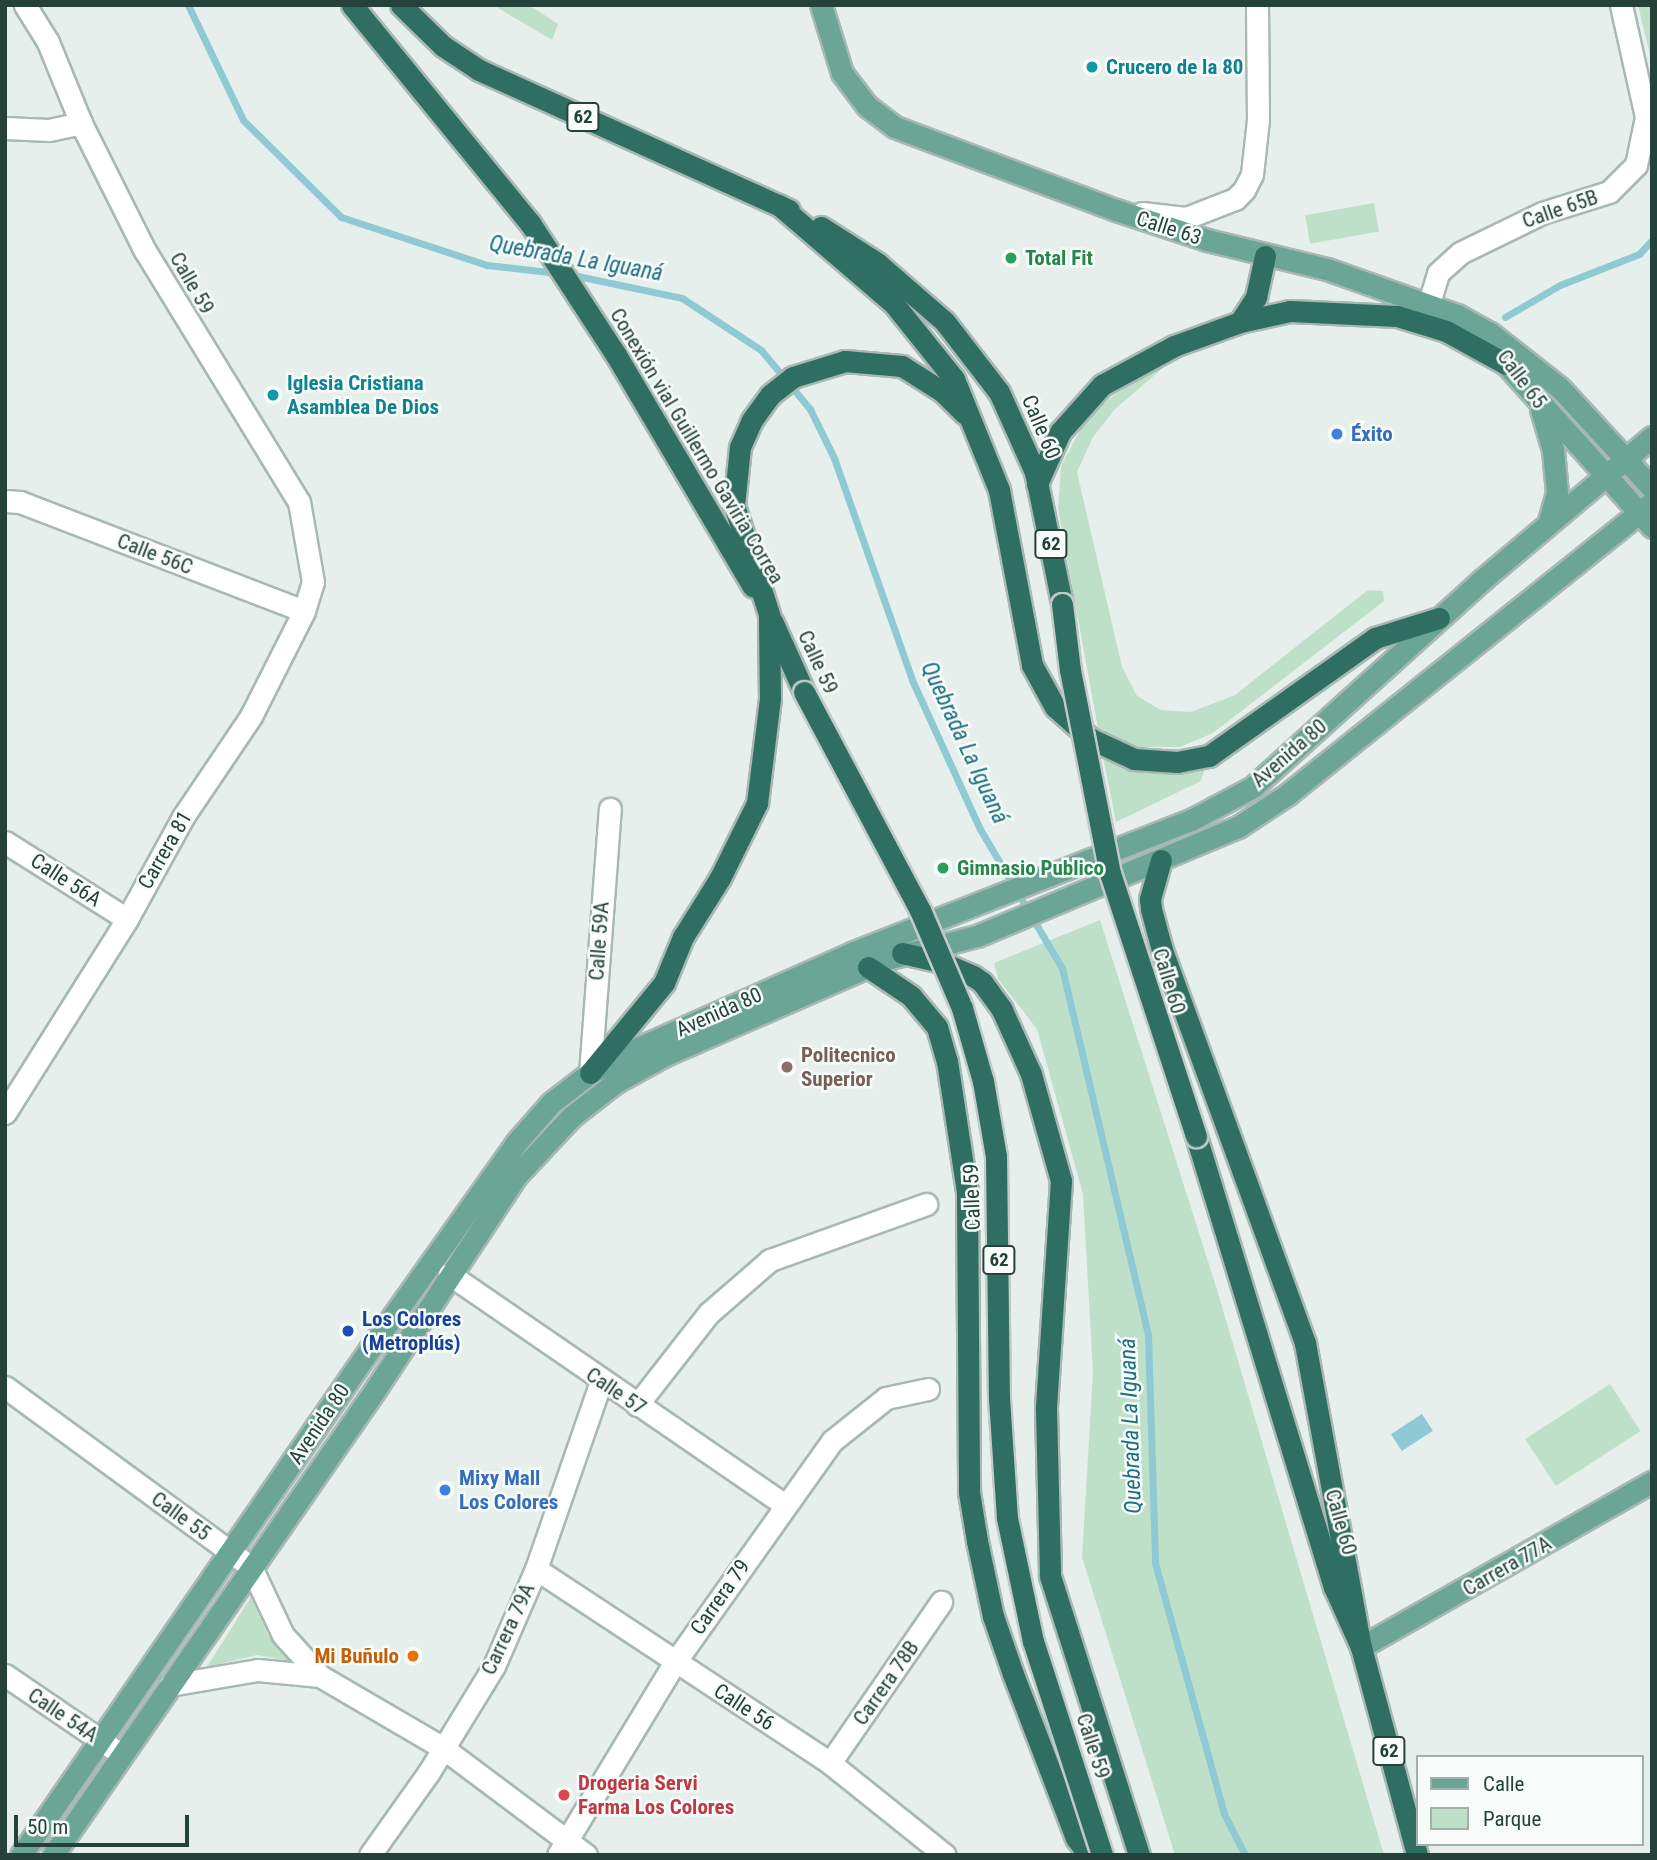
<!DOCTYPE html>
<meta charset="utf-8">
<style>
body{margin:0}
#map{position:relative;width:1657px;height:1860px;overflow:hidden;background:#e6efeb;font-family:"Roboto Condensed",sans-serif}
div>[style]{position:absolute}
.green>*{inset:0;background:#bfe0c8;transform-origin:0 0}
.water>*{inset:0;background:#8ec9d4;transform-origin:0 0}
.stream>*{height:7px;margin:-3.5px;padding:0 3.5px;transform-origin:3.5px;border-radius:3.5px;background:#8ec9d4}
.roads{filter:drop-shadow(2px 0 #a8b8b2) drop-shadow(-2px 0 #a8b8b2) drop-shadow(0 2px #a8b8b2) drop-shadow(0 -2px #a8b8b2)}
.minor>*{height:21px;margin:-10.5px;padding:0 10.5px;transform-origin:10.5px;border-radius:10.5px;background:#fff}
.major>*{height:21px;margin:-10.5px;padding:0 10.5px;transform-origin:10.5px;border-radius:10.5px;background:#6aa596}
.highway>*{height:21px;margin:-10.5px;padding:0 10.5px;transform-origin:10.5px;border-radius:10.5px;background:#2f6f62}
.bridges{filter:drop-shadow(2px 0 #c2cac8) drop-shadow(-2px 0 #c2cac8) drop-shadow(0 2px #c2cac8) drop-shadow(0 -2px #c2cac8)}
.highway-bridge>*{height:21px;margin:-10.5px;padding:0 10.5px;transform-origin:10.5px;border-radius:10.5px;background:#2f6f62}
.dots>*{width:19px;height:19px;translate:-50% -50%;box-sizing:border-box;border:4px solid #f7fbf9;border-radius:50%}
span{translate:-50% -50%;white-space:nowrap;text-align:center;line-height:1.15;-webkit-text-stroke:5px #f7fbf9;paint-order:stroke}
.shield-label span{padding:2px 5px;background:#f7fbf9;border:2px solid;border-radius:5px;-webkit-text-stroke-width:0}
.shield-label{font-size:19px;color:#24423a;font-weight:700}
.culture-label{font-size:21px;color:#0d838f;font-weight:700}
.left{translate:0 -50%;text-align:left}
.street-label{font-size:21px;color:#24423a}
.leisure-label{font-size:21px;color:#27864d;font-weight:700}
.shop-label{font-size:21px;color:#366cbe;font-weight:700}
.education-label{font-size:21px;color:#785e54;font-weight:700}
.transit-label{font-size:21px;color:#164399;font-weight:700}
.food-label{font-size:21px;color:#c56008;font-weight:700}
.right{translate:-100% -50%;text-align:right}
.health-label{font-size:21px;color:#be3a42;font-weight:700}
.water-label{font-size:23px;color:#1c6f80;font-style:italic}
.frame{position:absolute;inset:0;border:7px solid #24423a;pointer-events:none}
.legend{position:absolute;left:1416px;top:1755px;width:228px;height:91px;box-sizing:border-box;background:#f7fbf9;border:2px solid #a3b1ad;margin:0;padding:9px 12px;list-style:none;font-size:21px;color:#24423a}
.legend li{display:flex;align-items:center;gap:14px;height:35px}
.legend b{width:35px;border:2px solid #a3b1ad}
.scale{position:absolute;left:14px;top:1815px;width:175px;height:32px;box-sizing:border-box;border:4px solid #24423a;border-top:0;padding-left:9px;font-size:21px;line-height:24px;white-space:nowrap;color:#24423a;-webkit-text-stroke:5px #f7fbf9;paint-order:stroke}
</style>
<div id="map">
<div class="green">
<div style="clip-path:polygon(493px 5px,529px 5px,558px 24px,552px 40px)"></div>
<div style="clip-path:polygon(1638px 5px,1652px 5px,1652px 130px,1650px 55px)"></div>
<div style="left:1374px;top:203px;width:29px;height:70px;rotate:80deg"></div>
<div style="clip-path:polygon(1170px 362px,1115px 409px,1093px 437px,1077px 472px,1122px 667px,1137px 696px,1161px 710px,1191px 712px,1235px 695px,1368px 590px,1383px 591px,1384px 601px,1213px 733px,1180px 747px,1136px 747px,1099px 734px,1058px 509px,1061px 466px,1085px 421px,1114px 395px)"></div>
<div style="clip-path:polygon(1103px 757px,1142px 768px,1205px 767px,1201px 781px,1116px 822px)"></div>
<div style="clip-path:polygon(1100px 920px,1218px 1293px,1384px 1855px,1175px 1855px,1082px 1557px,1093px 1372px,1083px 1194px,1037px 1029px,998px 979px,994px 963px)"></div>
<div style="left:1610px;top:1384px;width:56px;height:101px;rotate:57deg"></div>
<div style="clip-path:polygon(251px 1597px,268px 1635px,290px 1661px,257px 1655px,207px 1667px)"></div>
</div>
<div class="water">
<div style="left:1422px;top:1414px;width:20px;height:37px;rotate:57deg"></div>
</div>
<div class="stream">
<div style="left:188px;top:5px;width:127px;rotate:64.4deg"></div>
<div style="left:243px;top:120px;width:138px;rotate:44.7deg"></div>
<div style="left:341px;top:217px;width:154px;rotate:18.2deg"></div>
<div style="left:487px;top:265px;width:70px;rotate:6.5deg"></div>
<div style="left:568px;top:274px;width:116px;rotate:11.9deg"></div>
<div style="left:682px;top:298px;width:95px;rotate:33.4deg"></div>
<div style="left:761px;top:350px;width:77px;rotate:50.3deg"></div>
<div style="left:810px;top:409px;width:55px;rotate:63.9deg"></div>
<div style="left:834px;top:458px;width:235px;rotate:70.6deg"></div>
<div style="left:912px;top:680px;width:164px;rotate:65.5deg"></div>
<div style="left:980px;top:829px;width:161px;rotate:59.5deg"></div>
<div style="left:1062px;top:968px;width:377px;rotate:76.8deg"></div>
<div style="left:1148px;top:1335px;width:228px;rotate:88.2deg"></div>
<div style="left:1155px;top:1563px;width:260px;rotate:74.6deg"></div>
<div style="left:1224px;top:1814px;width:46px;rotate:62.9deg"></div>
<div style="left:1505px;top:317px;width:64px;rotate:-30.2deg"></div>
<div style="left:1560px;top:285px;width:85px;rotate:-21.4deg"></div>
<div style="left:1639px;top:254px;width:19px;rotate:-47deg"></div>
</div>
<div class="roads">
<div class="minor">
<div style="left:5px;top:128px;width:44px;rotate:2.6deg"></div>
<div style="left:49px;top:130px;width:33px;rotate:-12deg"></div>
<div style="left:1142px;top:213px;width:44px;rotate:6.5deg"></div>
<div style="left:1186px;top:218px;width:53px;rotate:-21.2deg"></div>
<div style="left:1235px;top:199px;width:13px;rotate:-45deg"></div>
<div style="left:1244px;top:190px;width:18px;rotate:-63deg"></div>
<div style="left:1252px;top:174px;width:54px;rotate:-83.7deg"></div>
<div style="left:1258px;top:120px;width:115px;rotate:-90.5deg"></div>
<div style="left:1429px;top:303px;width:31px;rotate:-73deg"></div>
<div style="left:1438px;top:273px;width:30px;rotate:-42deg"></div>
<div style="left:1460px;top:253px;width:91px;rotate:-26deg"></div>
<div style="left:1542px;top:213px;width:70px;rotate:-17.4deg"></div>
<div style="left:1609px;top:192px;width:38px;rotate:-45deg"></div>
<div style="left:1636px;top:165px;width:49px;rotate:-78.2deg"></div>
<div style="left:1646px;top:117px;width:115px;rotate:-102.6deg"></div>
<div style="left:5px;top:501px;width:15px;rotate:4deg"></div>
<div style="left:20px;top:502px;width:304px;rotate:21deg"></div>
<div style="left:5px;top:842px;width:144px;rotate:32.3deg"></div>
<div style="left:590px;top:1073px;width:265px;rotate:-85.7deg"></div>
<div style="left:5px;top:1113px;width:229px;rotate:-57.8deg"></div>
<div style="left:127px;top:919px;width:116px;rotate:-61.2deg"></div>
<div style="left:183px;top:817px;width:122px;rotate:-56deg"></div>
<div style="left:251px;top:716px;width:118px;rotate:-63.2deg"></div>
<div style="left:304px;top:611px;width:30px;rotate:-73deg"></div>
<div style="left:313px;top:582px;width:81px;rotate:-99.9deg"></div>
<div style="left:299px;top:502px;width:294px;rotate:-121.5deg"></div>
<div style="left:145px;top:251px;width:143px;rotate:-116.6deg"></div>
<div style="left:81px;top:123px;width:87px;rotate:-112.2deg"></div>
<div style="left:48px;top:42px;width:44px;rotate:-121.9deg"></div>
<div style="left:449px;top:1274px;width:408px;rotate:34.5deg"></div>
<div style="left:5px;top:1387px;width:305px;rotate:36.2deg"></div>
<div style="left:251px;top:1567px;width:75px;rotate:64.8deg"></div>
<div style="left:283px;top:1635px;width:55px;rotate:47.9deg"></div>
<div style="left:320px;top:1676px;width:143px;rotate:30.3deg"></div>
<div style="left:443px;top:1748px;width:179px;rotate:36.8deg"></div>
<div style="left:637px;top:1405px;width:117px;rotate:-52deg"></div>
<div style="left:709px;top:1313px;width:81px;rotate:-41deg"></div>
<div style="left:770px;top:1260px;width:166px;rotate:-19.7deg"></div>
<div style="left:536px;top:1569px;width:352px;rotate:33.4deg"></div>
<div style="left:830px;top:1763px;width:147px;rotate:38.7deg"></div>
<div style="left:5px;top:1675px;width:140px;rotate:34.3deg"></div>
<div style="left:170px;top:1685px;width:89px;rotate:-9.7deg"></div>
<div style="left:258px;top:1670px;width:62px;rotate:5.5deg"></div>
<div style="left:830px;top:1763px;width:196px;rotate:-55.4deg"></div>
<div style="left:370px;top:1855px;width:102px;rotate:-54.6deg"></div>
<div style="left:429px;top:1772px;width:124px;rotate:-58.5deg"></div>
<div style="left:494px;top:1666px;width:106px;rotate:-66.6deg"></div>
<div style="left:536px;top:1569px;width:199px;rotate:-70.9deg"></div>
<div style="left:558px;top:1855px;width:226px;rotate:-58.8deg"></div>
<div style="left:675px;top:1662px;width:271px;rotate:-54.6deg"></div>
<div style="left:832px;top:1441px;width:69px;rotate:-38.5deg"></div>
<div style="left:886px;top:1398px;width:43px;rotate:-12.1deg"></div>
</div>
<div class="major">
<div style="left:821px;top:5px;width:71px;rotate:72.8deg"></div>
<div style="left:842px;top:73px;width:41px;rotate:52.9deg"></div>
<div style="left:867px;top:106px;width:35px;rotate:37deg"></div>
<div style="left:895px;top:127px;width:236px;rotate:20.6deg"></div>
<div style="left:1116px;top:210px;width:96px;rotate:18.2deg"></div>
<div style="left:1207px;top:240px;width:123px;rotate:13.6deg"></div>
<div style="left:1327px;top:269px;width:138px;rotate:19.5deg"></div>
<div style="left:1457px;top:315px;width:38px;rotate:29deg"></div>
<div style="left:1490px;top:333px;width:89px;rotate:38.2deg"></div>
<div style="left:1560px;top:388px;width:136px;rotate:47.4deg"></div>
<div style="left:1497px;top:347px;width:19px;rotate:62deg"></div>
<div style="left:1506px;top:364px;width:219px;rotate:48.1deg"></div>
<div style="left:1541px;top:409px;width:43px;rotate:73.7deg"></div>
<div style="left:1553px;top:450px;width:43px;rotate:84.7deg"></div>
<div style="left:1557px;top:493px;width:29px;rotate:106deg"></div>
<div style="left:1361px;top:1647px;width:335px;rotate:-29.6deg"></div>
<div style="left:21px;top:1855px;width:622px;rotate:-55.42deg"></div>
<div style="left:374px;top:1343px;width:245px;rotate:-54.6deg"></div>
<div style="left:516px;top:1143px;width:53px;rotate:-48.8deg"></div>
<div style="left:551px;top:1103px;width:49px;rotate:-37.6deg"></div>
<div style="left:590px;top:1073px;width:56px;rotate:-27.5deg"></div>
<div style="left:640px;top:1047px;width:234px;rotate:-23.9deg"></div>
<div style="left:854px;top:952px;width:362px;rotate:-21.4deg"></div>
<div style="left:1191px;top:820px;width:70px;rotate:-28deg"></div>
<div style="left:1253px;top:787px;width:309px;rotate:-42.1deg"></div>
<div style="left:1482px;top:580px;width:222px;rotate:-40.1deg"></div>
<div style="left:53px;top:1855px;width:569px;rotate:-55.3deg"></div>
<div style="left:377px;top:1387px;width:253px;rotate:-56.6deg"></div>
<div style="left:516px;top:1176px;width:81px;rotate:-47deg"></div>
<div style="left:571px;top:1117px;width:57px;rotate:-37.9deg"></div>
<div style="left:616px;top:1082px;width:56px;rotate:-28.9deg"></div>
<div style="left:665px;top:1055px;width:241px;rotate:-23.5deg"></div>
<div style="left:886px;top:959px;width:94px;rotate:-14.2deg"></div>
<div style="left:977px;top:936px;width:283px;rotate:-22.7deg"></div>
<div style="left:1238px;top:827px;width:60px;rotate:-33.4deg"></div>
<div style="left:1288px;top:794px;width:467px;rotate:-38.7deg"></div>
</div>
<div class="highway">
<div style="left:352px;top:5px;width:281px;rotate:50.8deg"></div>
<div style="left:530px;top:223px;width:158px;rotate:56.9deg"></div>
<div style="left:616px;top:355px;width:269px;rotate:59.4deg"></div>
<div style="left:401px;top:5px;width:59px;rotate:44.3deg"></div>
<div style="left:443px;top:46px;width:43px;rotate:33.7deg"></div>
<div style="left:479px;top:70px;width:340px;rotate:24.3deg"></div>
<div style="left:779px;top:205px;width:152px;rotate:40.7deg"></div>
<div style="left:894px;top:304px;width:96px;rotate:51.3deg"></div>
<div style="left:954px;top:379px;width:120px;rotate:67.9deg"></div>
<div style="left:999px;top:490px;width:178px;rotate:79.3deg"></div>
<div style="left:1032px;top:665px;width:48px;rotate:61.3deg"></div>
<div style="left:1055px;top:707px;width:48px;rotate:41.6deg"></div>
<div style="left:1091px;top:739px;width:47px;rotate:24.9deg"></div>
<div style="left:1134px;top:759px;width:43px;rotate:4deg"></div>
<div style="left:1177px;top:762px;width:33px;rotate:-11deg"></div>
<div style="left:1209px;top:756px;width:204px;rotate:-35.4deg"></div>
<div style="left:1375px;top:638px;width:67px;rotate:-17.4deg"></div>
<div style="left:821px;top:227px;width:67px;rotate:32.7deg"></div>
<div style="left:877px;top:263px;width:90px;rotate:40.9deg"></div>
<div style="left:945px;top:322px;width:88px;rotate:52.4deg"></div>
<div style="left:999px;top:392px;width:88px;rotate:65.8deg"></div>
<div style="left:1035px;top:472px;width:135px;rotate:78.4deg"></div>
<div style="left:1240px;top:322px;width:30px;rotate:-57deg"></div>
<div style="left:1256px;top:297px;width:42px;rotate:-77.6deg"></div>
<div style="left:1037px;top:484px;width:57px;rotate:-66.1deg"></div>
<div style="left:1060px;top:432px;width:63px;rotate:-48.2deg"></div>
<div style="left:1102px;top:385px;width:82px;rotate:-28.4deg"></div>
<div style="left:1174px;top:346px;width:70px;rotate:-20deg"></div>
<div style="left:1240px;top:322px;width:51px;rotate:-12.4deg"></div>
<div style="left:1290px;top:311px;width:107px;rotate:2.7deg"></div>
<div style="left:1397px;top:316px;width:51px;rotate:17deg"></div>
<div style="left:1446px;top:331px;width:68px;rotate:28.8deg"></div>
<div style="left:772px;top:621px;width:78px;rotate:65.7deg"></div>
<div style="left:1161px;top:860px;width:41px;rotate:105.8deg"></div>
<div style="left:1150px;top:899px;width:10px;rotate:84deg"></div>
<div style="left:1151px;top:909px;width:42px;rotate:75deg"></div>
<div style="left:1162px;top:950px;width:418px;rotate:70deg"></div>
<div style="left:1305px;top:1343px;width:309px;rotate:79.6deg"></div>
<div style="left:902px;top:953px;width:37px;rotate:13deg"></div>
<div style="left:938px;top:961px;width:38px;rotate:23deg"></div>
<div style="left:973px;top:976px;width:11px;rotate:34deg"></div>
<div style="left:982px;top:982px;width:34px;rotate:54deg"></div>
<div style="left:1002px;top:1010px;width:70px;rotate:65.6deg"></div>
<div style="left:1031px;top:1074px;width:111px;rotate:74.3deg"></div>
<div style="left:1061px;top:1181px;width:228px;rotate:93.8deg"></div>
<div style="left:1046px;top:1409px;width:167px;rotate:88.6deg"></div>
<div style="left:1050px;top:1576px;width:293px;rotate:72.3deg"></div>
<div style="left:868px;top:967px;width:52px;rotate:34deg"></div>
<div style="left:911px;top:996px;width:40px;rotate:50deg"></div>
<div style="left:937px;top:1027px;width:35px;rotate:74deg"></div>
<div style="left:947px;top:1061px;width:132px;rotate:81.3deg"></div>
<div style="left:967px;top:1191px;width:301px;rotate:89.6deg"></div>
<div style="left:969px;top:1492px;width:50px;rotate:80.7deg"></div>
<div style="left:977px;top:1541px;width:77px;rotate:78deg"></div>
<div style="left:993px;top:1616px;width:61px;rotate:71deg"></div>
<div style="left:1013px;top:1674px;width:176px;rotate:69deg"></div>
<div style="left:1076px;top:1838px;width:21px;rotate:53deg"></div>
<div style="left:590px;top:1073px;width:117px;rotate:-50.6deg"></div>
<div style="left:664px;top:983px;width:50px;rotate:-67.6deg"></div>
<div style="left:683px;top:937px;width:70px;rotate:-57.9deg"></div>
<div style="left:720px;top:878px;width:84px;rotate:-63.7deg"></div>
<div style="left:757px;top:803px;width:106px;rotate:-82.9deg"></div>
<div style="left:770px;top:698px;width:84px;rotate:-90.7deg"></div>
<div style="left:769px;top:614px;width:114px;rotate:-107.8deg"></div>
<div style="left:734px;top:505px;width:58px;rotate:-84.1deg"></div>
<div style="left:740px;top:447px;width:30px;rotate:-66deg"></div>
<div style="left:752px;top:420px;width:31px;rotate:-54deg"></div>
<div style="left:770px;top:395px;width:29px;rotate:-38deg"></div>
<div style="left:793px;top:377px;width:54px;rotate:-17.1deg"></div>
<div style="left:845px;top:361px;width:57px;rotate:5deg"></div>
<div style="left:902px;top:366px;width:49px;rotate:32.4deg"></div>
<div style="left:943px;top:392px;width:31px;rotate:45deg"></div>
<div style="left:1196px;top:1136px;width:472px;rotate:73deg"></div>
<div style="left:1334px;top:1587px;width:66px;rotate:65.8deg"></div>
<div style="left:1361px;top:1647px;width:215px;rotate:74.9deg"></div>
</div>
</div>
<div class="bridges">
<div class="highway-bridge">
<div style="left:1062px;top:604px;width:66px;rotate:83.1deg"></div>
<div style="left:1070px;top:670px;width:207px;rotate:78.9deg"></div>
<div style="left:1110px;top:873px;width:277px;rotate:71.9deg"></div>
<div style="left:804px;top:692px;width:247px;rotate:62deg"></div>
<div style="left:920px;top:910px;width:107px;rotate:66.8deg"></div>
<div style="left:962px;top:1008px;width:76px;rotate:74deg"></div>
<div style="left:983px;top:1081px;width:76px;rotate:80.2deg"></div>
<div style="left:996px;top:1156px;width:242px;rotate:89.3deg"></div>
<div style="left:999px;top:1398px;width:120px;rotate:86.2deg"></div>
<div style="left:1007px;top:1518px;width:126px;rotate:78.1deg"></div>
<div style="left:1033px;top:1641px;width:225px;rotate:72.1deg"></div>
</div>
</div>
<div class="dots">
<div style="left:1092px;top:67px;background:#0f9aa8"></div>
<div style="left:1011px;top:258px;background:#2e9e5b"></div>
<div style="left:273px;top:395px;background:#0f9aa8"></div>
<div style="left:1337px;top:434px;background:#3f7fe0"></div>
<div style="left:943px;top:868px;background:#2e9e5b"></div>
<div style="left:787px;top:1067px;background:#8d6e63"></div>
<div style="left:348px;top:1331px;background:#1a4fb4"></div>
<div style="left:445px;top:1490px;background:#3f7fe0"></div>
<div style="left:413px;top:1656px;background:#e8710a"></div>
<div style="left:564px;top:1795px;background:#e0444e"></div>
</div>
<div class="shield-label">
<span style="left:583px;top:117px">62</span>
<span style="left:1051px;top:544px">62</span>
<span style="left:999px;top:1260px">62</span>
<span style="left:1389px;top:1751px">62</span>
</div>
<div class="culture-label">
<span class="left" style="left:1106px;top:67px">Crucero de la 80</span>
<span class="left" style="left:287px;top:395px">Iglesia Cristiana<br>Asamblea De Dios</span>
</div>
<div class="street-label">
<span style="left:1560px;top:209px;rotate:-19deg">Calle 65B</span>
<span style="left:1169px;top:228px;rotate:18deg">Calle 63</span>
<span style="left:192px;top:283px;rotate:60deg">Calle 59</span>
<span style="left:1522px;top:379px;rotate:53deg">Calle 65</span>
<span style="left:1041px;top:427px;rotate:67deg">Calle 60</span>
<span style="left:697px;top:446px;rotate:59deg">Conexión vial Guillermo Gaviria Correa</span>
<span style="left:155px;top:554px;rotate:21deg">Calle 56C</span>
<span style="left:818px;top:662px;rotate:65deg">Calle 59</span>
<span style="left:1289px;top:753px;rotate:-41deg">Avenida 80</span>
<span style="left:165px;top:850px;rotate:-60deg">Carrera 81</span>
<span style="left:66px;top:880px;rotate:33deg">Calle 56A</span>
<span style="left:599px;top:941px;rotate:-86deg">Calle 59A</span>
<span style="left:1169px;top:981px;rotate:73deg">Calle 60</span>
<span style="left:719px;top:1012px;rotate:-24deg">Avenida 80</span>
<span style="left:972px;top:1197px;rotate:-92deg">Calle 59</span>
<span style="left:616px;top:1391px;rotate:34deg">Calle 57</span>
<span style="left:319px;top:1424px;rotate:-56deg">Avenida 80</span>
<span style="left:181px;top:1516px;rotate:36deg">Calle 55</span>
<span style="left:1341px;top:1522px;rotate:74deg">Calle 60</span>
<span style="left:1507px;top:1566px;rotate:-30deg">Carrera 77A</span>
<span style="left:720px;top:1597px;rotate:-55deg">Carrera 79</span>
<span style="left:508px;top:1629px;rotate:-65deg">Carrera 79A</span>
<span style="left:886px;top:1683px;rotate:-55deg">Carrera 78B</span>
<span style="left:744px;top:1707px;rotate:33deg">Calle 56</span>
<span style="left:63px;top:1715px;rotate:34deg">Calle 54A</span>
<span style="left:1093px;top:1746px;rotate:72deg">Calle 59</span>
</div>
<div class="leisure-label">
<span class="left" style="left:1025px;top:258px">Total Fit</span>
<span class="left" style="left:957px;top:868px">Gimnasio Publico</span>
</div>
<div class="shop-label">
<span class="left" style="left:1351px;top:434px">Éxito</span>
<span class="left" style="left:459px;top:1490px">Mixy Mall<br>Los Colores</span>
</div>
<div class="education-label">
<span class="left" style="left:801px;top:1067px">Politecnico<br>Superior</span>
</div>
<div class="transit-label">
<span class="left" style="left:362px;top:1331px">Los Colores<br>(Metroplús)</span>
</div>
<div class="food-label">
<span class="right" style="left:399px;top:1656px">Mi Buñulo</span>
</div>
<div class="health-label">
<span class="left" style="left:578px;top:1795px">Drogeria Servi<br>Farma Los Colores</span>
</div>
<div class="water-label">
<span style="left:576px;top:259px;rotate:10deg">Quebrada La Iguaná</span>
<span style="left:964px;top:743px;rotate:65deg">Quebrada La Iguaná</span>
<span style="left:1131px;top:1426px;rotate:-92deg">Quebrada La Iguaná</span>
</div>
<div class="frame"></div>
<ul class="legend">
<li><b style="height:9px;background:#6aa596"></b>Calle</li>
<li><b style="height:19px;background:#bfe0c8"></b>Parque</li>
</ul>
<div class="scale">50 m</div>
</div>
